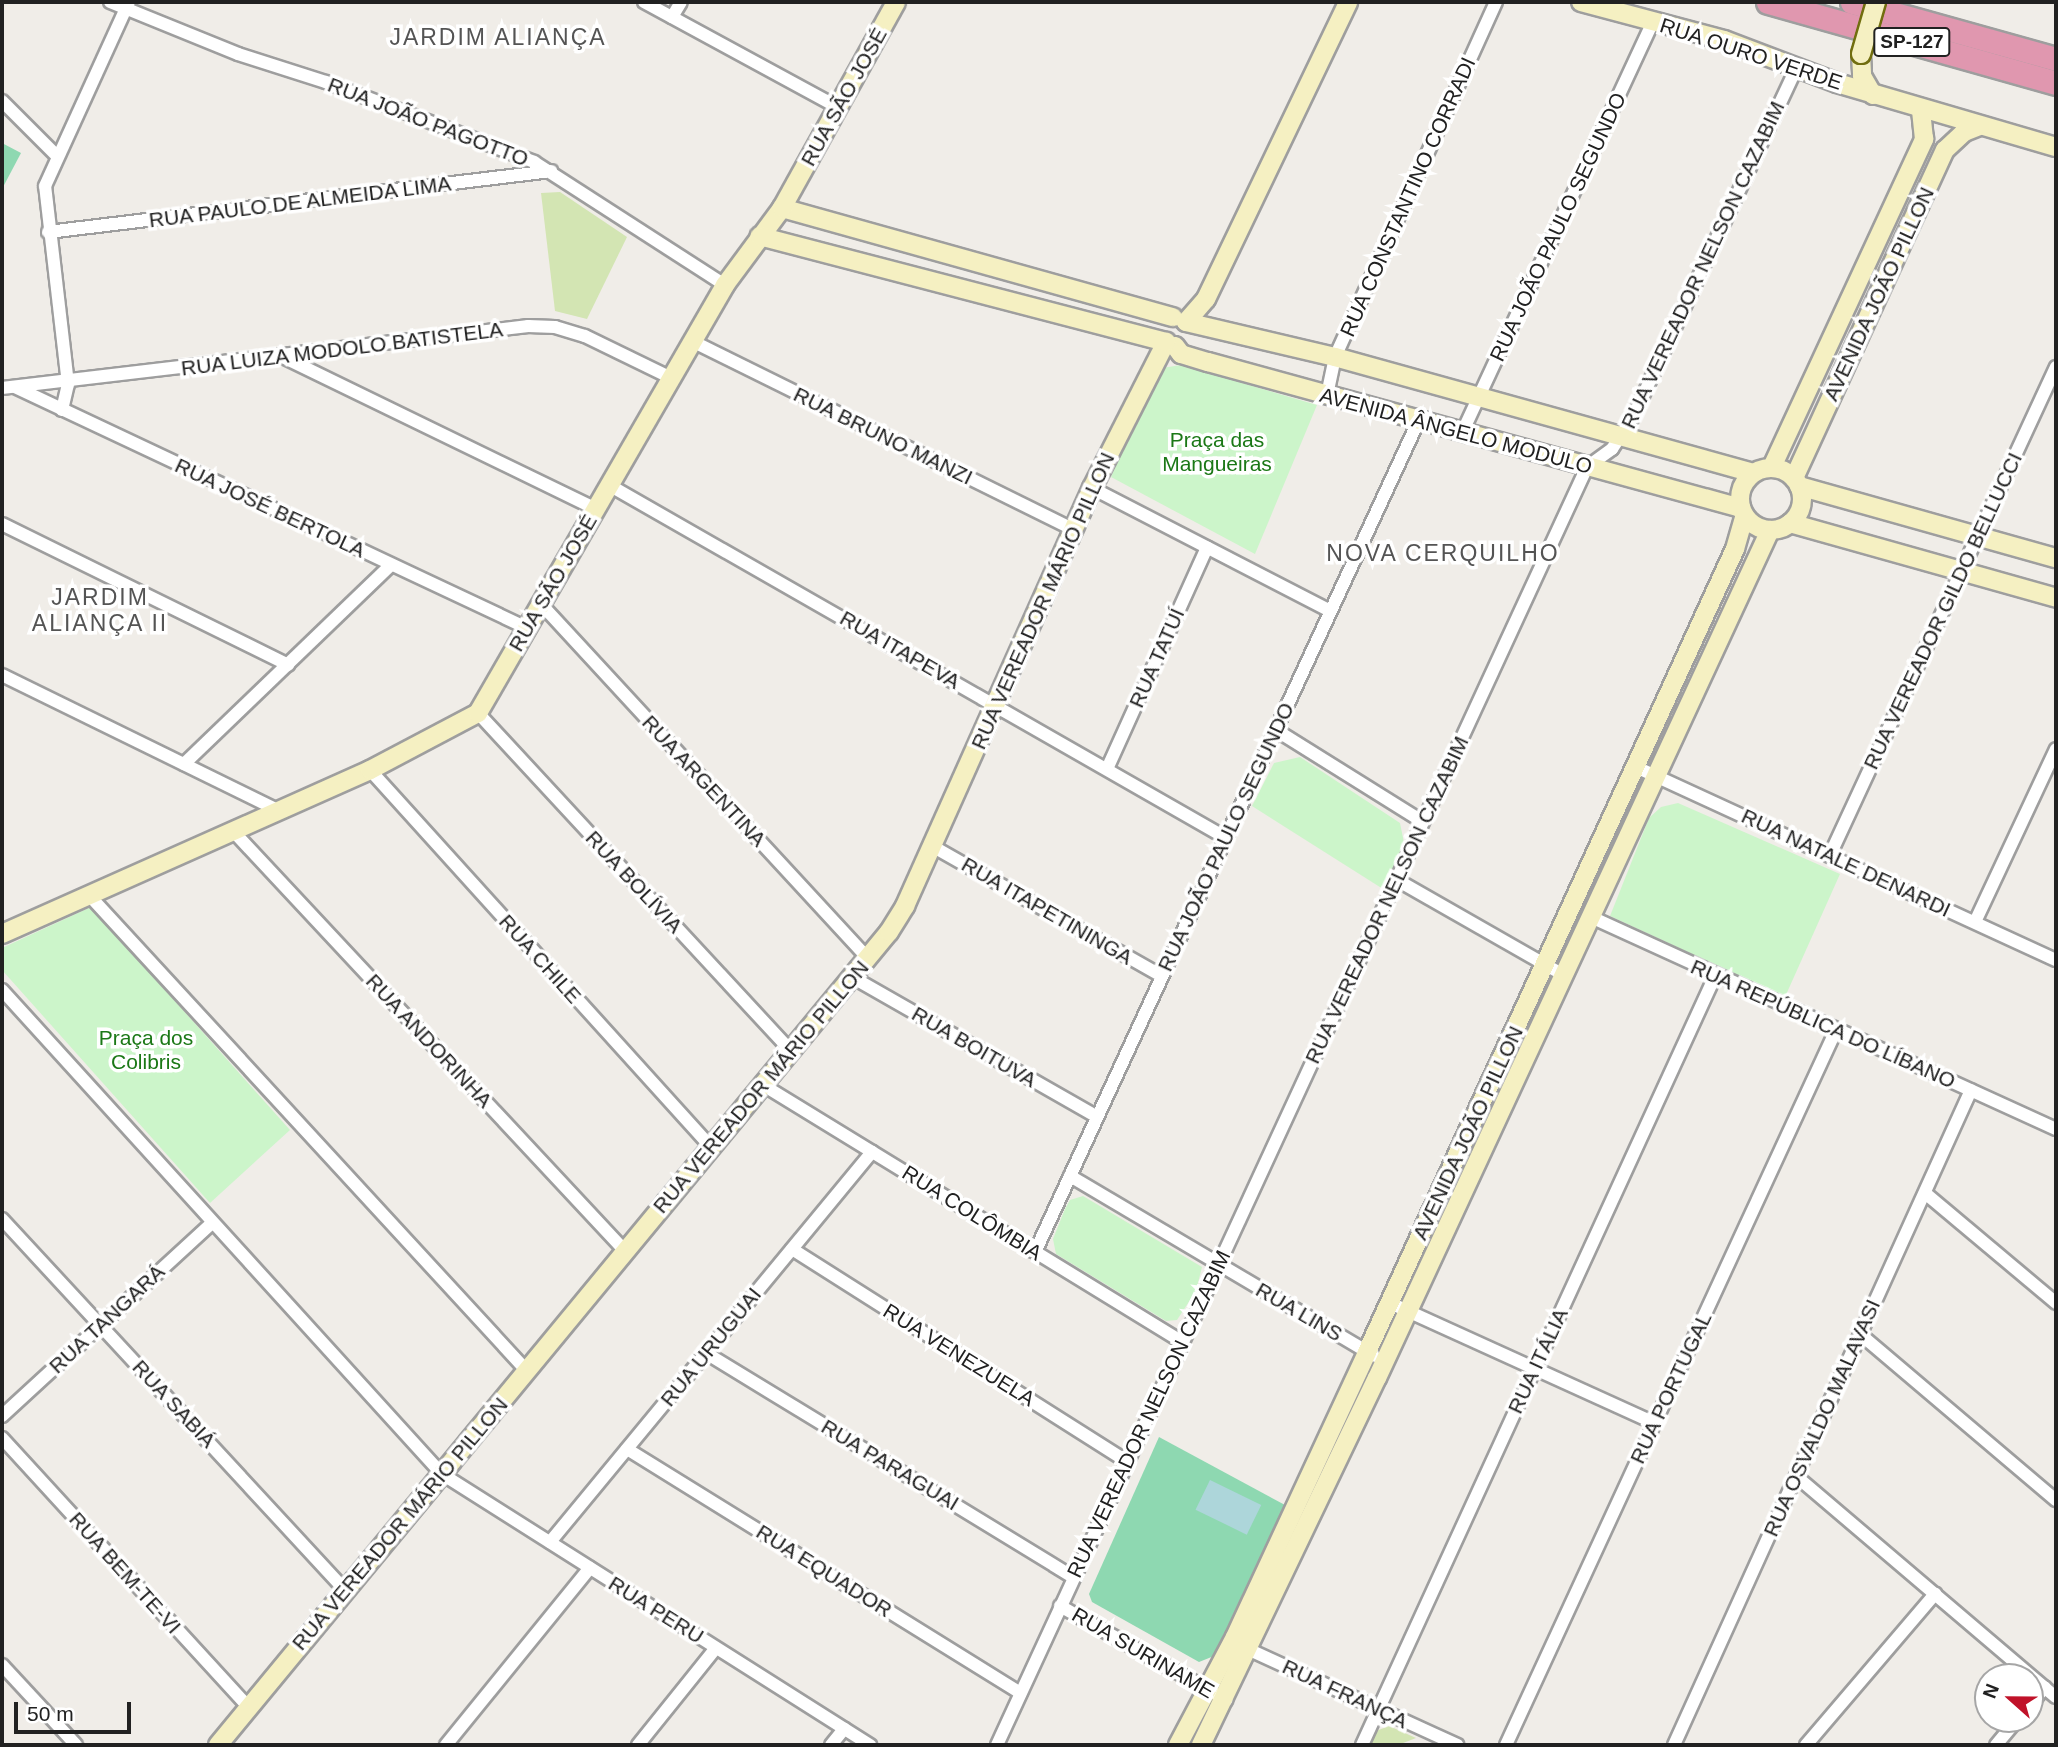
<!DOCTYPE html>
<meta charset="utf-8">
<style>
body{margin:0}
#map{position:relative;width:2058px;height:1747px;overflow:hidden;background:#f0ede8;font-family:Helvetica,sans-serif}
div>[style]{position:absolute}
.grass>*{inset:0;background:#d3e5b3}
.park>*{inset:0;background:#ccf5ca}
.pitch>*{inset:0;background:#8ed8b1}
.water>*{inset:0;background:#add6da;transform-origin:0 0}
.roads{filter:drop-shadow(2px 0 #9e9e9e) drop-shadow(-2px 0 #9e9e9e) drop-shadow(0 2px #9e9e9e) drop-shadow(0 -2px #9e9e9e)}
.street>*{height:12px;margin:-6px;padding:0 6px;transform-origin:6px;border-radius:6px;background:#fff}
.secondary>*{height:18px;margin:-9px;padding:0 9px;transform-origin:9px;border-radius:9px;background:#f5f0c2}
.secondary>.ring{margin:-9px;padding:0;box-sizing:content-box;background:none;border:18px solid #f5f0c2;border-radius:50%}
.highway>*{height:23px;margin:-11.5px;padding:0 11.5px;transform-origin:11.5px;border-radius:11.5px;background:#e097af}
.bridges{filter:drop-shadow(2px 0 #716e0f) drop-shadow(-2px 0 #716e0f) drop-shadow(0 2px #716e0f) drop-shadow(0 -2px #716e0f)}
.secondary-bridge>*{height:18px;margin:-9px;padding:0 9px;transform-origin:9px;border-radius:9px;background:#f5f0c2}
span{translate:-50% -50%;white-space:nowrap;text-align:center;line-height:1.15;-webkit-text-stroke:7px #fff;paint-order:stroke}
.shield-label span{padding:2px 5px;background:#fff;border:2px solid;border-radius:5px;-webkit-text-stroke-width:0}
.shield-label{font-size:19px;color:#212121;font-weight:700}
.street-label{font-size:21px;color:#212121}
.park-label{font-size:21px;color:#1b7816}
.neighbourhood-label{font-size:23px;color:#545454;letter-spacing:2px}
.frame{position:absolute;inset:0;border:4px solid #212121;pointer-events:none}
.north{position:absolute;left:1974px;top:1663px;width:70px;height:70px;box-sizing:border-box;background:#fff;border:2px solid #a6a6a6;border-radius:50%;rotate:291deg;font-size:19px;font-weight:700;line-height:28px;text-align:center;color:#212121}
.north::after{content:'';display:block;margin:auto;width:24px;height:32px;background:#c01229;clip-path:polygon(50% 0,100% 100%,50% 72%,0 100%)}
.scale{position:absolute;left:14px;top:1702px;width:117px;height:32px;box-sizing:border-box;border:4px solid #212121;border-top:0;padding-left:9px;font-size:21px;line-height:24px;white-space:nowrap;color:#212121;-webkit-text-stroke:5px #fff;paint-order:stroke}
</style>
<div id="map">
<div class="grass">
<div style="clip-path:polygon(560px 192px,627px 237px,587px 319px,555px 311px,541px 193px)"></div>
<div style="clip-path:polygon(1389px 1726px,1416px 1738px,1398px 1745px,1370px 1745px,1376px 1731px)"></div>
</div>
<div class="park">
<div style="clip-path:polygon(1181px 365px,1317px 405px,1255px 554px,1111px 477px,1155px 374px,1162px 368px)"></div>
<div style="clip-path:polygon(1300px 757px,1400px 823px,1404px 843px,1383px 889px,1252px 806px,1274px 763px)"></div>
<div style="clip-path:polygon(1678px 803px,1840px 874px,1785px 997px,1610px 916px,1649px 818px,1661px 807px)"></div>
<div style="clip-path:polygon(91px 907px,290px 1130px,210px 1203px,2px 970px,2px 948px)"></div>
<div style="clip-path:polygon(1083px 1196px,1202px 1267px,1196px 1291px,1177px 1320px,1166px 1321px,1056px 1254px,1053px 1239px,1065px 1209px,1070px 1200px)"></div>
</div>
<div class="pitch">
<div style="clip-path:polygon(2px 143px,21px 153px,2px 189px)"></div>
<div style="clip-path:polygon(1159px 1437px,1285px 1505px,1214px 1656px,1199px 1662px,1092px 1602px,1089px 1594px)"></div>
</div>
<div class="water">
<div style="left:1210px;top:1480px;width:57px;height:33px;rotate:26deg"></div>
</div>
<div class="roads">
<div class="street">
<div style="left:110px;top:2px;width:138px;rotate:22.1deg"></div>
<div style="left:238px;top:54px;width:92px;rotate:17.7deg"></div>
<div style="left:326px;top:82px;width:223px;rotate:21deg"></div>
<div style="left:534px;top:162px;width:227px;rotate:32.8deg"></div>
<div style="left:644px;top:2px;width:220px;rotate:28.5deg"></div>
<div style="left:672px;top:17px;width:17px;rotate:-59deg"></div>
<div style="left:2px;top:101px;width:76px;rotate:45deg"></div>
<div style="left:48px;top:232px;width:507px;rotate:-6.91deg"></div>
<div style="left:692px;top:341px;width:426px;rotate:26.3deg"></div>
<div style="left:283px;top:357px;width:348px;rotate:25.9deg"></div>
<div style="left:15px;top:387px;width:566px;rotate:25.21deg"></div>
<div style="left:2px;top:388px;width:530px;rotate:-6.72deg"></div>
<div style="left:528px;top:326px;width:27px;rotate:2deg"></div>
<div style="left:555px;top:327px;width:31px;rotate:17deg"></div>
<div style="left:585px;top:336px;width:96px;rotate:26deg"></div>
<div style="left:1327px;top:395px;width:39px;rotate:-78deg"></div>
<div style="left:1335px;top:357px;width:390px;rotate:-65.6deg"></div>
<div style="left:62px;top:410px;width:27px;rotate:-77deg"></div>
<div style="left:68px;top:384px;width:199px;rotate:-96.6deg"></div>
<div style="left:45px;top:186px;width:202px;rotate:-65.5deg"></div>
<div style="left:1462px;top:433px;width:454px;rotate:-65.1deg"></div>
<div style="left:609px;top:485px;width:711px;rotate:29.77deg"></div>
<div style="left:1092px;top:488px;width:268px;rotate:27.3deg"></div>
<div style="left:2px;top:524px;width:319px;rotate:26.2deg"></div>
<div style="left:541px;top:604px;width:482px;rotate:47.3deg"></div>
<div style="left:2px;top:675px;width:309px;rotate:26.1deg"></div>
<div style="left:478px;top:713px;width:461px;rotate:47.2deg"></div>
<div style="left:1276px;top:730px;width:173px;rotate:32deg"></div>
<div style="left:184px;top:764px;width:287px;rotate:-43.9deg"></div>
<div style="left:1636px;top:767px;width:462px;rotate:24.7deg"></div>
<div style="left:1107px;top:769px;width:243px;rotate:-65.7deg"></div>
<div style="left:370px;top:770px;width:508px;rotate:47.87deg"></div>
<div style="left:233px;top:831px;width:575px;rotate:46.97deg"></div>
<div style="left:932px;top:846px;width:264px;rotate:29.5deg"></div>
<div style="left:1830px;top:855px;width:538px;rotate:-65.15deg"></div>
<div style="left:1397px;top:880px;width:193px;rotate:29.7deg"></div>
<div style="left:88px;top:894px;width:648px;rotate:47.38deg"></div>
<div style="left:1591px;top:917px;width:511px;rotate:24.51deg"></div>
<div style="left:1975px;top:922px;width:191px;rotate:-64.9deg"></div>
<div style="left:852px;top:977px;width:282px;rotate:29.7deg"></div>
<div style="left:2px;top:990px;width:654px;rotate:47.73deg"></div>
<div style="left:442px;top:1474px;width:507px;rotate:32.34deg"></div>
<div style="left:763px;top:1085px;width:492px;rotate:31.5deg"></div>
<div style="left:1070px;top:1176px;width:353px;rotate:30.6deg"></div>
<div style="left:1925px;top:1193px;width:171px;rotate:40deg"></div>
<div style="left:2px;top:1219px;width:505px;rotate:47.25deg"></div>
<div style="left:792px;top:1249px;width:396px;rotate:32.4deg"></div>
<div style="left:1035px;top:1252px;width:914px;rotate:-65.23deg"></div>
<div style="left:1390px;top:1303px;width:291px;rotate:24.4deg"></div>
<div style="left:1860px;top:1334px;width:257px;rotate:40.3deg"></div>
<div style="left:706px;top:1353px;width:430px;rotate:31.4deg"></div>
<div style="left:2px;top:1416px;width:285px;rotate:-42.6deg"></div>
<div style="left:2px;top:1438px;width:366px;rotate:47.5deg"></div>
<div style="left:627px;top:1449px;width:463px;rotate:31.8deg"></div>
<div style="left:1796px;top:1476px;width:341px;rotate:40.4deg"></div>
<div style="left:550px;top:1542px;width:506px;rotate:-50.46deg"></div>
<div style="left:1060px;top:1606px;width:191px;rotate:29.5deg"></div>
<div style="left:1241px;top:1646px;width:238px;rotate:24.6deg"></div>
<div style="left:2px;top:1665px;width:109px;rotate:47.2deg"></div>
<div style="left:2030px;top:1705px;width:23px;rotate:-50deg"></div>
<div style="left:446px;top:1745px;width:228px;rotate:-50.9deg"></div>
<div style="left:638px;top:1745px;width:124px;rotate:-51.2deg"></div>
<div style="left:831px;top:1745px;width:21px;rotate:-51deg"></div>
<div style="left:997px;top:1745px;width:1408px;rotate:-65.22deg"></div>
<div style="left:1587px;top:467px;width:31px;rotate:-36deg"></div>
<div style="left:1612px;top:449px;width:38px;rotate:-57deg"></div>
<div style="left:1633px;top:417px;width:384px;rotate:-64.9deg"></div>
<div style="left:1362px;top:1745px;width:846px;rotate:-65.34deg"></div>
<div style="left:1506px;top:1745px;width:787px;rotate:-65.22deg"></div>
<div style="left:1674px;top:1745px;width:719px;rotate:-65.61deg"></div>
<div style="left:1806px;top:1745px;width:199px;rotate:-49.5deg"></div>
<div style="left:1996px;top:1745px;width:34px;rotate:-50deg"></div>
</div>
<div class="secondary">
<div style="left:1581px;top:2px;width:148px;rotate:14.9deg"></div>
<div style="left:1724px;top:40px;width:121px;rotate:20.8deg"></div>
<div style="left:1837px;top:83px;width:228px;rotate:16.3deg"></div>
<div style="left:1861px;top:54px;width:22px;rotate:87deg"></div>
<div style="left:1862px;top:76px;width:22px;rotate:60deg"></div>
<div style="left:782px;top:208px;width:406px;rotate:15.6deg"></div>
<div style="left:1186px;top:322px;width:153px;rotate:13.2deg"></div>
<div style="left:1335px;top:357px;width:434px;rotate:15.5deg"></div>
<div style="left:1186px;top:322px;width:30px;rotate:-49deg"></div>
<div style="left:1206px;top:299px;width:329px;rotate:-64.4deg"></div>
<div style="left:1175px;top:346px;width:10px;rotate:53deg"></div>
<div style="left:1181px;top:354px;width:28px;rotate:17deg"></div>
<div style="left:1208px;top:362px;width:553px;rotate:15.32deg"></div>
<div style="left:1772px;top:467px;width:362px;rotate:-65.1deg"></div>
<div style="left:1924px;top:139px;width:30px;rotate:-96deg"></div>
<div class="ring" style="left:1740px;top:468px;width:44px;height:44px"></div>
<div style="left:1794px;top:478px;width:361px;rotate:-65.3deg"></div>
<div style="left:1945px;top:150px;width:26px;rotate:-43deg"></div>
<div style="left:1964px;top:132px;width:17px;rotate:-21deg"></div>
<div style="left:1799px;top:486px;width:267px;rotate:15.7deg"></div>
<div style="left:1790px;top:523px;width:276px;rotate:15.7deg"></div>
<div style="left:2px;top:934px;width:403px;rotate:-24deg"></div>
<div style="left:370px;top:770px;width:122px;rotate:-27.8deg"></div>
<div style="left:478px;top:713px;width:494px;rotate:-60deg"></div>
<div style="left:725px;top:285px;width:96px;rotate:-53.5deg"></div>
<div style="left:782px;top:208px;width:235px;rotate:-61deg"></div>
<div style="left:218px;top:1745px;width:1054px;rotate:-50.47deg"></div>
<div style="left:889px;top:932px;width:31px;rotate:-58deg"></div>
<div style="left:905px;top:906px;width:458px;rotate:-65.9deg"></div>
<div style="left:1092px;top:488px;width:164px;rotate:-63.1deg"></div>
<div style="left:1166px;top:342px;width:420px;rotate:-165.4deg"></div>
<div style="left:1178px;top:1745px;width:122px;rotate:-62.2deg"></div>
<div style="left:1235px;top:1637px;width:314px;rotate:-65.1deg"></div>
<div style="left:1367px;top:1352px;width:883px;rotate:-65.38deg"></div>
<div style="left:1735px;top:549px;width:35px;rotate:-74deg"></div>
<div style="left:1201px;top:1745px;width:407px;rotate:-64.4deg"></div>
<div style="left:1377px;top:1378px;width:935px;rotate:-65.13deg"></div>
</div>
<div class="highway">
<div style="left:1768px;top:2px;width:299px;rotate:15.7deg"></div>
<div style="left:1852px;top:2px;width:212px;rotate:15.6deg"></div>
</div>
</div>
<div class="bridges">
<div class="secondary-bridge">
<div style="left:1861px;top:54px;width:54px;rotate:-73.9deg"></div>
</div>
</div>
<div class="shield-label">
<span style="left:1912px;top:42px">SP-127</span>
</div>
<div class="street-label">
<span style="left:1751px;top:54px;rotate:18deg">RUA OURO VERDE</span>
<span style="left:844px;top:97px;rotate:-61deg">RUA SÃO JOSÉ</span>
<span style="left:428px;top:122px;rotate:21deg">RUA JOÃO PAGOTTO</span>
<span style="left:1408px;top:197px;rotate:-66deg">RUA CONSTANTINO CORRADI</span>
<span style="left:300px;top:202px;rotate:-7deg">RUA PAULO DE ALMEIDA LIMA</span>
<span style="left:1558px;top:227px;rotate:-65deg">RUA JOÃO PAULO SEGUNDO</span>
<span style="left:1703px;top:265px;rotate:-65deg">RUA VEREADOR NELSON CAZABIM</span>
<span style="left:1879px;top:294px;rotate:-65deg">AVENIDA JOÃO PILLON</span>
<span style="left:342px;top:349px;rotate:-7deg">RUA LUIZA MODOLO BATISTELA</span>
<span style="left:1456px;top:431px;rotate:15deg">AVENIDA ÂNGELO MODULO</span>
<span style="left:883px;top:436px;rotate:26deg">RUA BRUNO MANZI</span>
<span style="left:270px;top:508px;rotate:25deg">RUA JOSÉ BERTOLA</span>
<span style="left:553px;top:583px;rotate:-60deg">RUA SÃO JOSÉ</span>
<span style="left:1043px;top:601px;rotate:-66deg">RUA VEREADOR MÁRIO PILLON</span>
<span style="left:1943px;top:611px;rotate:-65deg">RUA VEREADOR GILDO BELLUCCI</span>
<span style="left:900px;top:650px;rotate:30deg">RUA ITAPEVA</span>
<span style="left:1157px;top:658px;rotate:-66deg">RUA TATUÍ</span>
<span style="left:704px;top:781px;rotate:47deg">RUA ARGENTINA</span>
<span style="left:1226px;top:837px;rotate:-65deg">RUA JOÃO PAULO SEGUNDO</span>
<span style="left:1846px;top:863px;rotate:25deg">RUA NATALE DENARDI</span>
<span style="left:634px;top:882px;rotate:47deg">RUA BOLÍVIA</span>
<span style="left:1387px;top:900px;rotate:-65deg">RUA VEREADOR NELSON CAZABIM</span>
<span style="left:1047px;top:911px;rotate:30deg">RUA ITAPETININGA</span>
<span style="left:540px;top:959px;rotate:48deg">RUA CHILE</span>
<span style="left:1823px;top:1024px;rotate:24deg">RUA REPÚBLICA DO LÍBANO</span>
<span style="left:429px;top:1041px;rotate:47deg">RUA ANDORINHA</span>
<span style="left:974px;top:1047px;rotate:30deg">RUA BOITUVA</span>
<span style="left:761px;top:1087px;rotate:-50deg">RUA VEREADOR MÁRIO PILLON</span>
<span style="left:1468px;top:1133px;rotate:-65deg">AVENIDA JOÃO PILLON</span>
<span style="left:972px;top:1213px;rotate:32deg">RUA COLÔMBIA</span>
<span style="left:1299px;top:1312px;rotate:30deg">RUA LINS</span>
<span style="left:107px;top:1319px;rotate:-43deg">RUA TANGARÁ</span>
<span style="left:711px;top:1347px;rotate:-51deg">RUA URUGUAI</span>
<span style="left:959px;top:1355px;rotate:32deg">RUA VENEZUELA</span>
<span style="left:1538px;top:1361px;rotate:-65deg">RUA ITÁLIA</span>
<span style="left:1671px;top:1388px;rotate:-65deg">RUA PORTUGAL</span>
<span style="left:174px;top:1404px;rotate:47deg">RUA SABIÁ</span>
<span style="left:1149px;top:1414px;rotate:-65deg">RUA VEREADOR NELSON CAZABIM</span>
<span style="left:1822px;top:1418px;rotate:-66deg">RUA OSVALDO MALAVASI</span>
<span style="left:890px;top:1465px;rotate:31deg">RUA PARAGUAI</span>
<span style="left:400px;top:1524px;rotate:-50deg">RUA VEREADOR MÁRIO PILLON</span>
<span style="left:824px;top:1571px;rotate:32deg">RUA EQUADOR</span>
<span style="left:125px;top:1573px;rotate:48deg">RUA BEM-TE-VI</span>
<span style="left:656px;top:1610px;rotate:32deg">RUA PERU</span>
<span style="left:1143px;top:1653px;rotate:30deg">RUA SURINAME</span>
<span style="left:1345px;top:1694px;rotate:25deg">RUA FRANÇA</span>
</div>
<div class="park-label">
<span style="left:1217px;top:452px">Praça das<br>Mangueiras</span>
<span style="left:146px;top:1050px">Praça dos<br>Colibris</span>
</div>
<div class="neighbourhood-label">
<span style="left:498px;top:37px">JARDIM ALIANÇA</span>
<span style="left:1443px;top:553px">NOVA CERQUILHO</span>
<span style="left:100px;top:610px">JARDIM<br>ALIANÇA II</span>
</div>
<div class="frame"></div>
<div class="north">N</div>
<div class="scale">50 m</div>
</div>
